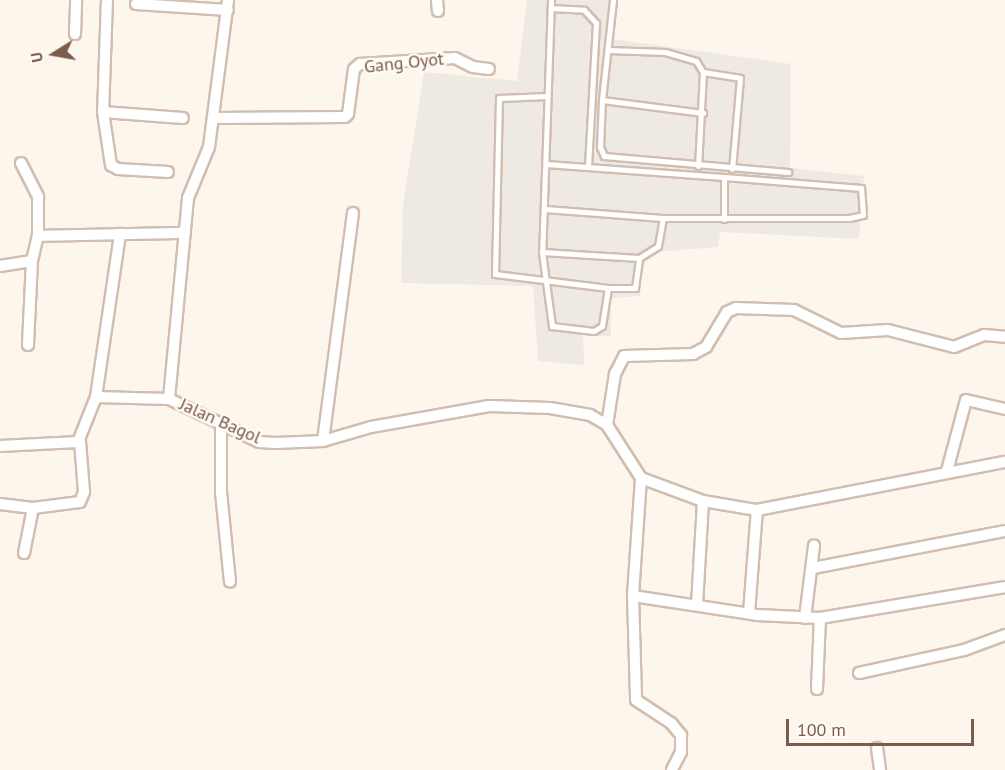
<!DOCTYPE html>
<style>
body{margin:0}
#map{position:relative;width:1005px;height:770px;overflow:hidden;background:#fdf6ec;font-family:"PT Sans",sans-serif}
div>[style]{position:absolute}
.industrial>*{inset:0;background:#efe9e4}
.roads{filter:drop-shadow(2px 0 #d1beb0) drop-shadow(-2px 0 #d1beb0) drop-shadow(0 2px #d1beb0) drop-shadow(0 -2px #d1beb0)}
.service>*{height:5px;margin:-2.5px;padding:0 2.5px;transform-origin:2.5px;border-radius:2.5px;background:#fff}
.minor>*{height:10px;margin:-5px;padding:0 5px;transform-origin:5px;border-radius:5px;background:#fff}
span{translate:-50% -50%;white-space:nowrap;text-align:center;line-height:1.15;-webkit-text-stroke:5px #fffaf3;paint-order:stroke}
.street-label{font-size:18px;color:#7a5c4d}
.north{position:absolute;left:24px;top:24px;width:60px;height:60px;-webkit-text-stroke:4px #fffaf3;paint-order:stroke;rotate:259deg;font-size:16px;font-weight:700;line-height:24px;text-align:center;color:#7a5c4d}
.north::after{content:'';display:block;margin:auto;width:21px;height:27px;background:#7a5c4d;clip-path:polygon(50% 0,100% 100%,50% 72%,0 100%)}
.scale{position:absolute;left:786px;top:719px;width:188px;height:27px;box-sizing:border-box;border:3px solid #7a5c4d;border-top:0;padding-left:8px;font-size:18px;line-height:21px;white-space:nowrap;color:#7a5c4d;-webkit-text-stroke:4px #fffaf3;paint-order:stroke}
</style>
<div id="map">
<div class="industrial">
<div style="clip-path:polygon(527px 0,610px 0,606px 38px,791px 64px,790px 168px,864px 176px,859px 239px,720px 232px,718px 247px,643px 253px,640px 296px,611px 298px,611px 337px,583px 334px,584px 365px,538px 361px,533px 286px,401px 283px,403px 205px,424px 72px,517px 81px)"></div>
</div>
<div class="roads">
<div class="service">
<div style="left:551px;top:0;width:252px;rotate:92deg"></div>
<div style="left:542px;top:252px;width:75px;rotate:82.3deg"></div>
<div style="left:552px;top:326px;width:42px;rotate:6.8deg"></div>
<div style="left:594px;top:331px;width:9px;rotate:-32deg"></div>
<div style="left:602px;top:326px;width:38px;rotate:-81deg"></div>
<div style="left:613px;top:0;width:101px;rotate:96.3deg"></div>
<div style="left:602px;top:100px;width:47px;rotate:92.4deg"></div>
<div style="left:600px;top:147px;width:10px;rotate:66deg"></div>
<div style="left:604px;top:156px;width:185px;rotate:5deg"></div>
<div style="left:551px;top:8px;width:33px;rotate:3deg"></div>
<div style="left:584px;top:10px;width:18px;rotate:47deg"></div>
<div style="left:596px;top:23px;width:144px;rotate:93.2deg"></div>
<div style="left:608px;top:50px;width:57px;rotate:2deg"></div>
<div style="left:665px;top:52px;width:32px;rotate:16deg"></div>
<div style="left:696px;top:61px;width:13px;rotate:58deg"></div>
<div style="left:703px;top:72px;width:94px;rotate:93deg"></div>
<div style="left:703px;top:72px;width:37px;rotate:9deg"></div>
<div style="left:740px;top:78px;width:91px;rotate:95deg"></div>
<div style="left:547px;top:96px;width:48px;rotate:177.6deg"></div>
<div style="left:499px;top:98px;width:176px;rotate:91.3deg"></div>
<div style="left:495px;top:274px;width:114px;rotate:7.1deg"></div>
<div style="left:608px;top:288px;width:27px"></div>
<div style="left:635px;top:288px;width:30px;rotate:-82deg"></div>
<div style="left:602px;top:100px;width:102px;rotate:7.3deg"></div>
<div style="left:546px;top:164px;width:178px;rotate:4.2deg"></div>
<div style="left:724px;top:177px;width:42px;rotate:90deg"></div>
<div style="left:545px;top:209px;width:118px;rotate:4.4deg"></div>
<div style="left:663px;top:218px;width:186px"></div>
<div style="left:849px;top:218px;width:14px;rotate:-12deg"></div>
<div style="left:863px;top:215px;width:27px;rotate:-94deg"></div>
<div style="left:861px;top:188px;width:137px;rotate:-175.4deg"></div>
<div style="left:542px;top:252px;width:97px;rotate:3.5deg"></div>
<div style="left:639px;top:258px;width:22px;rotate:-32deg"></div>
<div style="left:658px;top:246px;width:28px;rotate:-80deg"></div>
</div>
<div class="minor">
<div style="left:107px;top:0;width:112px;rotate:92deg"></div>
<div style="left:103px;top:112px;width:54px;rotate:81.4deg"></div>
<div style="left:111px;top:165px;width:8px;rotate:30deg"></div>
<div style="left:118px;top:169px;width:50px;rotate:3.4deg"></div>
<div style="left:437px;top:0;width:11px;rotate:85deg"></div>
<div style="left:136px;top:4px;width:92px;rotate:3.7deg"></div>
<div style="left:75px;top:34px;width:34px;rotate:-88deg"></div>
<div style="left:103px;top:112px;width:80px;rotate:4.3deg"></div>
<div style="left:214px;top:118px;width:131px;rotate:-0.4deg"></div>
<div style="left:345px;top:117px;width:4px;rotate:-45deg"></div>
<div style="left:348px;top:114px;width:45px;rotate:-82.4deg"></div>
<div style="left:354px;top:69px;width:8px;rotate:-40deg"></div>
<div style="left:360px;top:64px;width:95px;rotate:-3.6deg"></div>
<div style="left:455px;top:58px;width:20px;rotate:27deg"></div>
<div style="left:473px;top:67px;width:16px;rotate:7deg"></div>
<div style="left:21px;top:163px;width:38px;rotate:63deg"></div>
<div style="left:38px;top:197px;width:39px;rotate:90deg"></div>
<div style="left:0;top:266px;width:32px;rotate:-9deg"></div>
<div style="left:32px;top:261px;width:26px;rotate:-77deg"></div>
<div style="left:38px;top:236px;width:147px;rotate:-1.2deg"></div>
<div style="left:28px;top:345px;width:84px;rotate:-87.3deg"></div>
<div style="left:96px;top:397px;width:165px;rotate:-81.6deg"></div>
<div style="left:169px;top:399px;width:202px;rotate:-84.6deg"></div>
<div style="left:188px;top:198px;width:55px;rotate:-67.6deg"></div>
<div style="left:209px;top:147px;width:148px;rotate:-82.6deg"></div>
<div style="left:221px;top:423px;width:69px;rotate:90deg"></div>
<div style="left:221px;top:492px;width:90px;rotate:84.3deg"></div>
<div style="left:607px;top:425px;width:52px;rotate:-81.1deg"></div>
<div style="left:615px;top:374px;width:20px;rotate:-63deg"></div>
<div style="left:624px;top:356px;width:69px;rotate:-1.7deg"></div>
<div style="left:693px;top:354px;width:15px;rotate:-28deg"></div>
<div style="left:706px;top:347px;width:41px;rotate:-59deg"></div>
<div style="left:727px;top:312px;width:10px;rotate:-24deg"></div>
<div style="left:736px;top:308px;width:58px;rotate:2deg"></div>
<div style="left:794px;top:310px;width:52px;rotate:26.1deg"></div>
<div style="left:841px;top:333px;width:47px;rotate:-3.7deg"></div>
<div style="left:888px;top:330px;width:68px;rotate:14.4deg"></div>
<div style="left:954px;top:347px;width:32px;rotate:-22deg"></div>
<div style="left:984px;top:335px;width:21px;rotate:5deg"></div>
<div style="left:323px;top:441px;width:230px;rotate:-82.5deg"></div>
<div style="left:0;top:446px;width:78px;rotate:-2.9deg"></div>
<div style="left:78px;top:442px;width:48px;rotate:-68.2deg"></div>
<div style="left:96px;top:397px;width:73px;rotate:1.6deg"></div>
<div style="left:169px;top:399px;width:100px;rotate:25.5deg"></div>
<div style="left:259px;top:442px;width:17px;rotate:3deg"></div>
<div style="left:276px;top:443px;width:47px;rotate:-2.4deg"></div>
<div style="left:323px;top:441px;width:50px;rotate:-16.3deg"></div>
<div style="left:371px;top:427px;width:120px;rotate:-10.1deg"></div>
<div style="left:489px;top:406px;width:61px;rotate:1.9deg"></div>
<div style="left:550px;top:408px;width:41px;rotate:9.9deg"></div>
<div style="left:590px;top:415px;width:20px;rotate:30deg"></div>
<div style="left:607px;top:425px;width:63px;rotate:57.3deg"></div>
<div style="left:947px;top:471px;width:73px;rotate:-75deg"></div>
<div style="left:966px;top:400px;width:40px;rotate:13deg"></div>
<div style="left:641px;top:478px;width:66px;rotate:20.4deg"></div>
<div style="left:703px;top:501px;width:55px;rotate:9.5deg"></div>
<div style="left:757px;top:510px;width:253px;rotate:-11deg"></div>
<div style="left:641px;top:478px;width:118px;rotate:93.9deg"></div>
<div style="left:633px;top:596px;width:104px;rotate:88.3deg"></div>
<div style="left:636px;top:700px;width:42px;rotate:33.3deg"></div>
<div style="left:671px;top:723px;width:16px;rotate:50deg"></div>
<div style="left:681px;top:735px;width:17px;rotate:90deg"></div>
<div style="left:681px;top:752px;width:20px;rotate:117deg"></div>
<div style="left:0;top:504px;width:33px;rotate:7deg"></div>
<div style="left:33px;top:508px;width:47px;rotate:-7.3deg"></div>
<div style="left:80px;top:502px;width:11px;rotate:-68deg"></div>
<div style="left:84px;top:492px;width:51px;rotate:-94.5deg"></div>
<div style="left:24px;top:553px;width:46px;rotate:-78.7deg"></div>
<div style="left:813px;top:568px;width:196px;rotate:-10.9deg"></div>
<div style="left:633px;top:596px;width:125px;rotate:8.7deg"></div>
<div style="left:757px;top:615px;width:63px;rotate:2.7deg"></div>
<div style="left:820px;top:618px;width:188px;rotate:-9.5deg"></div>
<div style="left:697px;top:605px;width:104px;rotate:-86.7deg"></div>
<div style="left:749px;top:613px;width:103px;rotate:-85.6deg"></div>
<div style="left:805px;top:618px;width:73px;rotate:-82.9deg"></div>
<div style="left:859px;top:673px;width:107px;rotate:-12.4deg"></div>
<div style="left:964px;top:650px;width:44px;rotate:-20.1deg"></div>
<div style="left:817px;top:689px;width:71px;rotate:-87.6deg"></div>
<div style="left:877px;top:748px;width:22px;rotate:82deg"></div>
</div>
</div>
<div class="street-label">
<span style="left:404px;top:63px;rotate:-6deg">Gang Oyot</span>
<span style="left:220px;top:421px;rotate:24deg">Jalan Bagol</span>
</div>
<div class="north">U</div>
<div class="scale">100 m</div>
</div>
